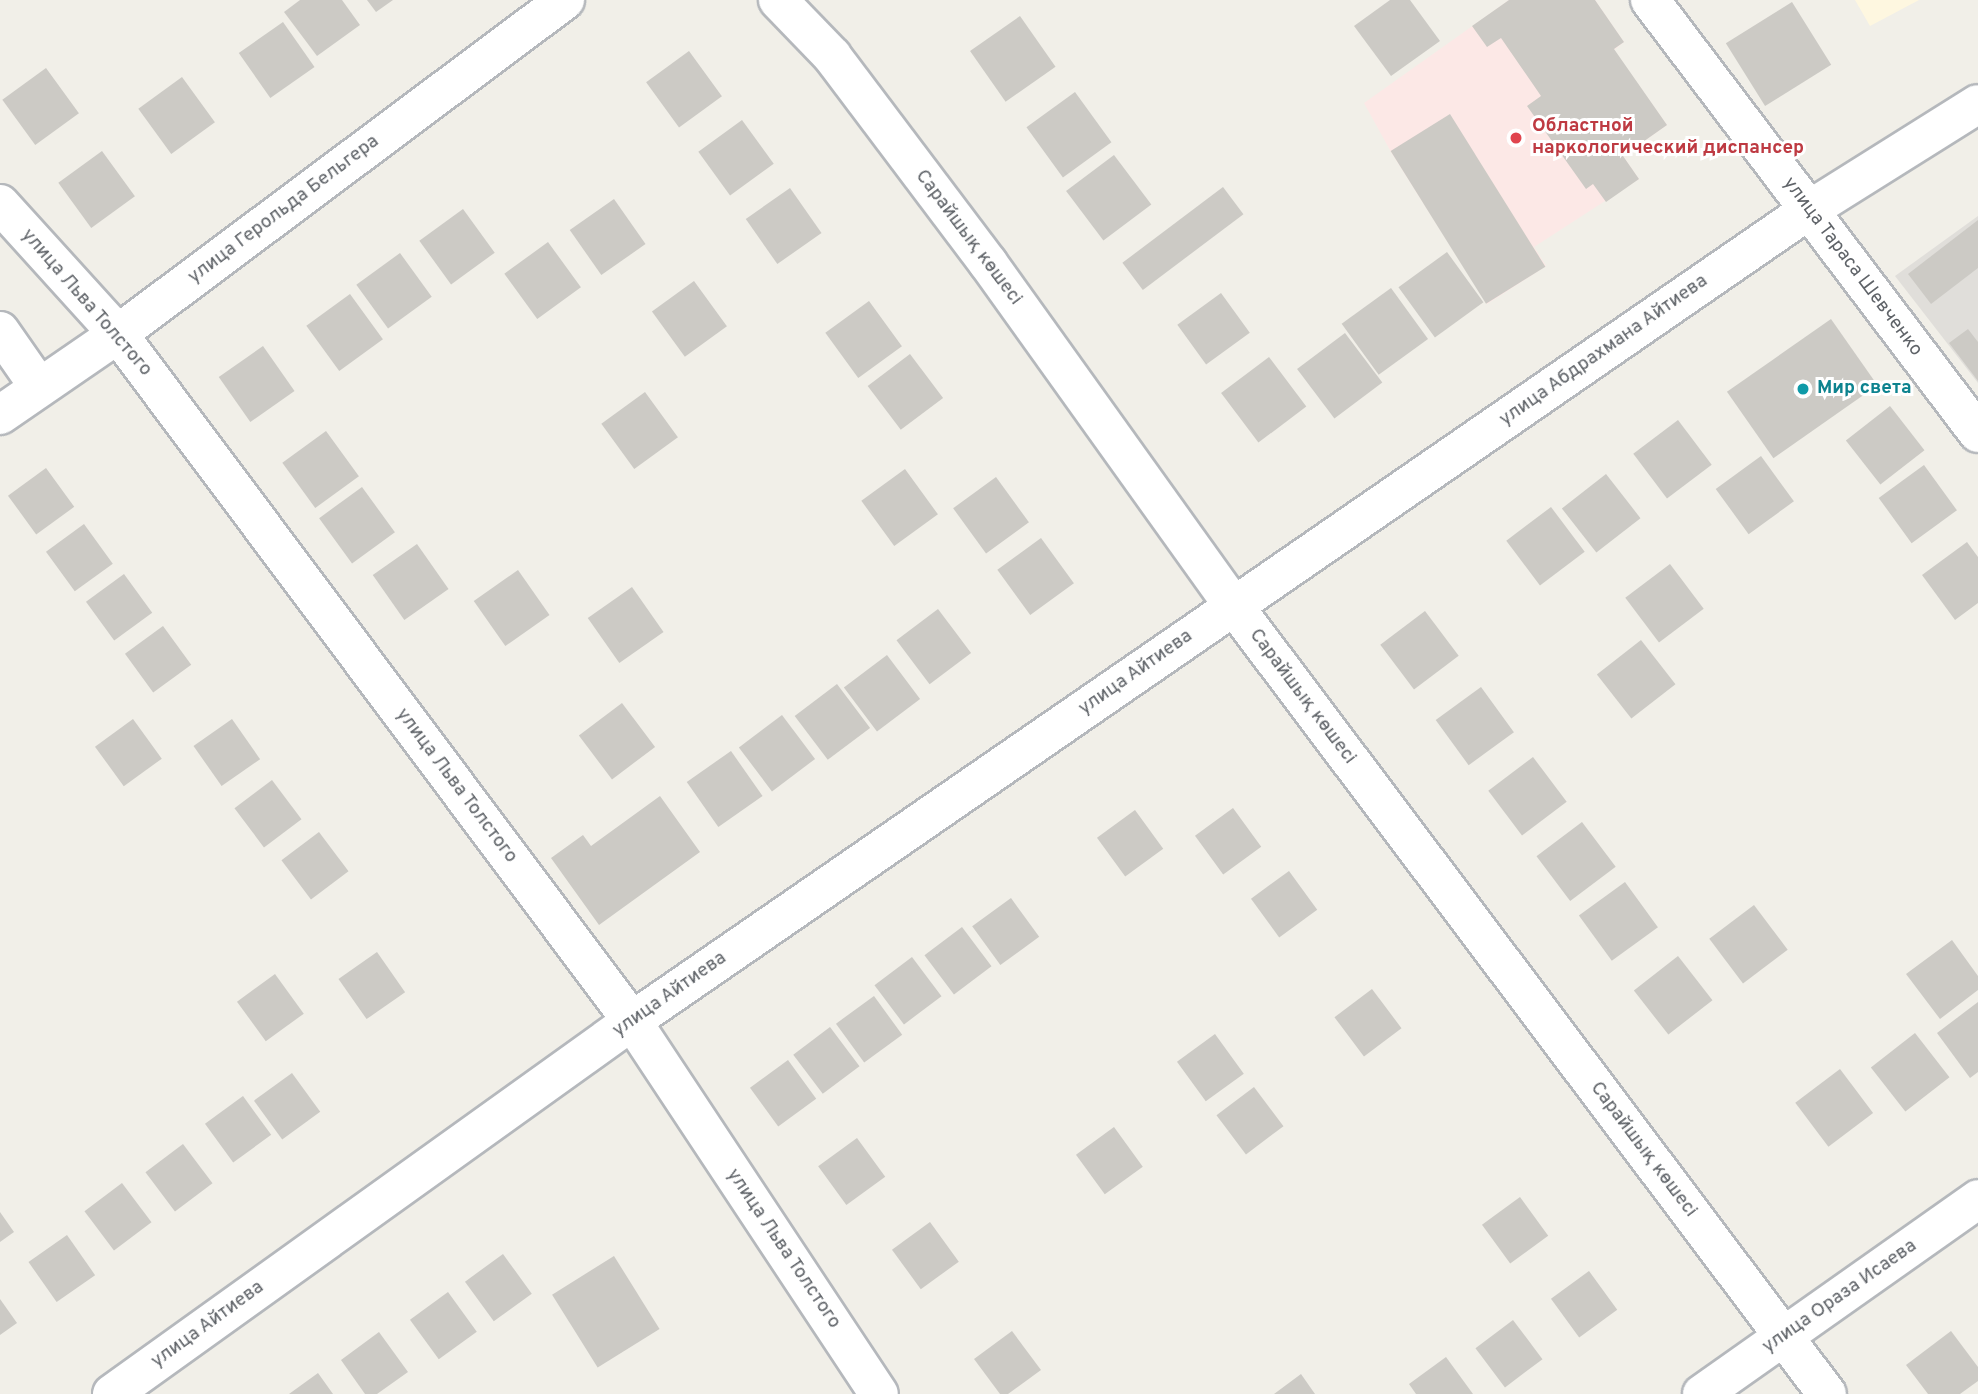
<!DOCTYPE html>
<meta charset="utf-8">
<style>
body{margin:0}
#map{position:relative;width:1978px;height:1394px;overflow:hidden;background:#f1efe8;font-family:Overpass,sans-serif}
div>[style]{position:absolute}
.commercial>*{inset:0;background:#fef7e0}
.industrial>*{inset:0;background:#e0deda}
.medical>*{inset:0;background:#fce8e6}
.building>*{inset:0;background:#cccac5;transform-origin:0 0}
.roads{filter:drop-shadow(2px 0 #b5b8bc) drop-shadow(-2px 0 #b5b8bc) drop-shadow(0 2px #b5b8bc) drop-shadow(0 -2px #b5b8bc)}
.minor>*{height:38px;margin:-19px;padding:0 19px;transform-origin:19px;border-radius:19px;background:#fff}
.dots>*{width:19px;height:19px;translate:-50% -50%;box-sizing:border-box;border:4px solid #fff;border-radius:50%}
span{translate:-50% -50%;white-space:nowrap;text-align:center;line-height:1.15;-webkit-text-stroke:6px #fff;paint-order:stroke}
.health-label{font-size:19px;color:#be3a42;font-weight:700}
.left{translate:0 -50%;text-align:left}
.street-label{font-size:19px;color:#5f6368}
.culture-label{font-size:19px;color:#0d838f;font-weight:700}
</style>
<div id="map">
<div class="commercial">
<div style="clip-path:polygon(1855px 0,1919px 0,1870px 26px)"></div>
</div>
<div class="industrial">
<div style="clip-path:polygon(1978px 216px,1978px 383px,1895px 276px)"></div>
</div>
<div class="medical">
<div style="clip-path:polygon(1509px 0,1595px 0,1624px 42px,1614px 50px,1667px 125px,1623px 156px,1639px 179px,1534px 247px,1546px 266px,1487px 304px,1391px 152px,1364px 103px)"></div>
</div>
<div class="building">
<div style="clip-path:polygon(300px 0,342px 0,360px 25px,317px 56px,284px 12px)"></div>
<div style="clip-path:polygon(367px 0,393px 0,376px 12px)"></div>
<div style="clip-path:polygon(1390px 0,1410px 0,1440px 41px,1391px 76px,1354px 26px)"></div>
<div style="clip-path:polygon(1509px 0,1595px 0,1624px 42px,1614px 49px,1667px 125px,1623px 156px,1639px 179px,1606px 202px,1593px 184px,1586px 189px,1527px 106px,1541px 96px,1501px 38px,1487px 47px,1472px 26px)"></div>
<div style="left:1792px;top:2px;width:74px;height:78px;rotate:58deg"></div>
<div style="left:1020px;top:16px;width:62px;height:61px;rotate:55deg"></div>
<div style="left:283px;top:22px;width:55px;height:54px;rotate:55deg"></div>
<div style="left:689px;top:51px;width:56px;height:53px;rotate:54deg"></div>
<div style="left:46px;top:68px;width:56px;height:54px;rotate:54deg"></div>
<div style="left:182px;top:77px;width:56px;height:54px;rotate:54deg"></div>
<div style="left:1075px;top:92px;width:62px;height:60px;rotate:54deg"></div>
<div style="left:1450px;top:114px;width:180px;height:70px;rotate:58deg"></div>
<div style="left:742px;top:120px;width:54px;height:54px;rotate:54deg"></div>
<div style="left:102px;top:151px;width:56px;height:54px;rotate:54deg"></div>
<div style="left:1114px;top:155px;width:62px;height:60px;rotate:53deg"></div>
<div style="left:1223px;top:187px;width:34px;height:126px;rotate:53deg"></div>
<div style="left:790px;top:188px;width:55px;height:54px;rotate:55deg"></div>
<div style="left:614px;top:199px;width:55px;height:54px;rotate:55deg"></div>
<div style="left:463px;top:209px;width:54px;height:54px;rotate:54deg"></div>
<div style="clip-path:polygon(1978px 220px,1978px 268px,1931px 304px,1908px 274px)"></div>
<div style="left:548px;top:242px;width:56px;height:54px;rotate:54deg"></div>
<div style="left:1447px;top:252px;width:62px;height:60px;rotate:54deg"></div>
<div style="left:400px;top:253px;width:54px;height:54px;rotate:54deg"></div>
<div style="left:694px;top:281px;width:56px;height:52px;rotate:54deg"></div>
<div style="left:1391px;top:288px;width:63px;height:61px;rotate:54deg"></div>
<div style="left:1221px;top:293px;width:49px;height:54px;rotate:54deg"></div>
<div style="left:350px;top:294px;width:56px;height:54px;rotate:54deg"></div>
<div style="left:869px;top:301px;width:56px;height:54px;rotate:54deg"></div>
<div style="left:1831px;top:319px;width:81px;height:127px;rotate:55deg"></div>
<div style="clip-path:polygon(1968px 329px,1978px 342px,1978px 381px,1949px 343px)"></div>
<div style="left:1345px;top:333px;width:62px;height:60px;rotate:53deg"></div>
<div style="left:263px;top:346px;width:55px;height:54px;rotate:55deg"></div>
<div style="left:910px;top:354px;width:55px;height:53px;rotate:53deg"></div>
<div style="left:1269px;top:357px;width:62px;height:60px;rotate:53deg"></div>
<div style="left:645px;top:392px;width:56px;height:54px;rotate:54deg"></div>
<div style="left:1890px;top:406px;width:56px;height:56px;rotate:52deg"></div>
<div style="left:1678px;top:420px;width:56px;height:56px;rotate:53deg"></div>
<div style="left:326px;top:431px;width:56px;height:54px;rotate:54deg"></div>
<div style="left:1761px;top:456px;width:56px;height:56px;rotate:54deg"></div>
<div style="left:1924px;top:465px;width:56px;height:56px;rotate:54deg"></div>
<div style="left:46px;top:468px;width:48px;height:47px;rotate:54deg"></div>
<div style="left:905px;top:469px;width:56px;height:54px;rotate:54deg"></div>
<div style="left:1606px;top:474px;width:56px;height:56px;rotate:52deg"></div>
<div style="left:996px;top:477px;width:56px;height:53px;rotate:54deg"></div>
<div style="left:362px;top:487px;width:56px;height:53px;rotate:54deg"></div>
<div style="left:1551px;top:507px;width:56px;height:56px;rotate:53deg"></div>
<div style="left:84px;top:524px;width:49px;height:47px;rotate:54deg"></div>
<div style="left:1041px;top:538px;width:56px;height:54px;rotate:54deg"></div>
<div style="clip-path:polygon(1967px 542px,1978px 557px,1978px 603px,1955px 620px,1922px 575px)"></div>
<div style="left:417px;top:544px;width:55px;height:54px;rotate:55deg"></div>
<div style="left:1670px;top:564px;width:56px;height:56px;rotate:53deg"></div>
<div style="left:518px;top:570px;width:55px;height:54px;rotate:55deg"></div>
<div style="left:124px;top:574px;width:48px;height:47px;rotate:54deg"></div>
<div style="left:632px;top:587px;width:55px;height:54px;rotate:55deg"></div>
<div style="left:938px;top:609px;width:55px;height:52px;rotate:53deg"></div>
<div style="left:1425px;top:611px;width:56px;height:56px;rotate:53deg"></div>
<div style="left:163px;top:626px;width:48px;height:47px;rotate:54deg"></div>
<div style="left:1641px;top:640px;width:56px;height:56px;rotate:52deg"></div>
<div style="left:887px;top:655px;width:55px;height:54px;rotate:53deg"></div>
<div style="left:837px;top:684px;width:55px;height:53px;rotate:53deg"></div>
<div style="left:1481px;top:687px;width:56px;height:56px;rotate:54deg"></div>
<div style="left:622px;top:703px;width:55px;height:54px;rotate:53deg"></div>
<div style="left:782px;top:715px;width:55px;height:54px;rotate:53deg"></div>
<div style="left:133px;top:719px;width:49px;height:47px;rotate:54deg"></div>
<div style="left:232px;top:719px;width:49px;height:47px;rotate:55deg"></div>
<div style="left:731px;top:751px;width:55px;height:54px;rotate:55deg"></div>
<div style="left:1533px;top:757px;width:56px;height:56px;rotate:53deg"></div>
<div style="left:272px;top:780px;width:49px;height:47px;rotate:53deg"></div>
<div style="clip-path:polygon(660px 796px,700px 852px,599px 925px,551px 858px,583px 835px,591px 846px)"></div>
<div style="left:1233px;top:808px;width:48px;height:47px;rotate:54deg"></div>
<div style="left:1135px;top:810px;width:48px;height:47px;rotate:54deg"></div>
<div style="left:1582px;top:822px;width:56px;height:57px;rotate:53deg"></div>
<div style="left:319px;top:832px;width:49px;height:47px;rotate:53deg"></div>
<div style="left:1289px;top:871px;width:48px;height:47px;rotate:54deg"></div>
<div style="left:1625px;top:882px;width:56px;height:57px;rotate:54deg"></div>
<div style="left:1011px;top:898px;width:48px;height:48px;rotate:54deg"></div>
<div style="left:1754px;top:905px;width:56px;height:56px;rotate:53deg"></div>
<div style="left:962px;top:927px;width:49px;height:47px;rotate:53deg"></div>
<div style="clip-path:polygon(1952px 940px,1978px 976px,1978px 990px,1940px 1019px,1906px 974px)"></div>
<div style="left:377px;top:952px;width:49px;height:47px;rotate:55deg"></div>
<div style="left:1678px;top:956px;width:56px;height:56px;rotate:52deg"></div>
<div style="left:912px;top:957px;width:49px;height:47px;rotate:53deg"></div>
<div style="left:275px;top:974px;width:49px;height:47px;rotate:54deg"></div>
<div style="left:1372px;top:989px;width:49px;height:47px;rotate:53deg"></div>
<div style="left:874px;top:996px;width:48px;height:47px;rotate:54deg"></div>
<div style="clip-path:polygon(1978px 1002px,1978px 1072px,1970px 1078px,1937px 1033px)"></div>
<div style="left:830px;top:1027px;width:49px;height:46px;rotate:53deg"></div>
<div style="left:1915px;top:1033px;width:56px;height:56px;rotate:52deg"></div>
<div style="left:1215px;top:1034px;width:49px;height:47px;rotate:54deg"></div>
<div style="left:788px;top:1060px;width:48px;height:47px;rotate:54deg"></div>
<div style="left:1840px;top:1069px;width:55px;height:56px;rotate:53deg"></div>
<div style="left:292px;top:1073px;width:48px;height:47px;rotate:54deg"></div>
<div style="left:1254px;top:1087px;width:49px;height:47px;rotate:53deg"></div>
<div style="left:243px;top:1096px;width:48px;height:47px;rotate:54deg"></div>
<div style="left:1114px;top:1127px;width:49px;height:47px;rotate:54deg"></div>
<div style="left:857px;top:1138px;width:48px;height:48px;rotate:54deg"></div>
<div style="left:183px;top:1144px;width:49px;height:47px;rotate:53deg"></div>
<div style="left:122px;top:1183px;width:49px;height:47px;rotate:53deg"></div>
<div style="left:1520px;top:1197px;width:48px;height:47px;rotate:54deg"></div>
<div style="clip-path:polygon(0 1212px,14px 1232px,0 1242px)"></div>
<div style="left:930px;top:1222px;width:49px;height:47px;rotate:54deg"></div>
<div style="left:67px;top:1235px;width:49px;height:47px;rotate:55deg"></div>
<div style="left:503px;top:1254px;width:49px;height:47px;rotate:54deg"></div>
<div style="left:614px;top:1256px;width:86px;height:73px;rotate:58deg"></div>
<div style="left:1589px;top:1271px;width:48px;height:47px;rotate:54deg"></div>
<div style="left:448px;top:1292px;width:49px;height:47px;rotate:54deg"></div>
<div style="clip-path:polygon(0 1299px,17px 1323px,0 1335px)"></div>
<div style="left:1513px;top:1320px;width:49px;height:47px;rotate:53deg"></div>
<div style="clip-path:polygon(1012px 1331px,1041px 1370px,1008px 1394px,1000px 1394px,974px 1359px)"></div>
<div style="clip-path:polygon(1951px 1331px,1978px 1367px,1978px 1381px,1960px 1394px,1928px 1394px,1906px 1365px)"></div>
<div style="clip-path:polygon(379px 1332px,408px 1372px,377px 1394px,365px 1394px,341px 1360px)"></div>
<div style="clip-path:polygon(1446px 1357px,1473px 1394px,1416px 1394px,1409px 1384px)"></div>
<div style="clip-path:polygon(318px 1373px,333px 1394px,289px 1394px)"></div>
<div style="clip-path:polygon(1301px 1374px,1315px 1394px,1274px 1394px)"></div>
</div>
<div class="roads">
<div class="minor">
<div style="left:778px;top:0;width:78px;rotate:46deg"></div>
<div style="left:832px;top:56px;width:259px;rotate:53deg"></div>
<div style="left:988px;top:263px;width:422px;rotate:54.4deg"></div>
<div style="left:1234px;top:606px;width:986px;rotate:53.04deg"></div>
<div style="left:1650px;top:0;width:543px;rotate:52.86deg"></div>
<div style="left:0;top:204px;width:176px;rotate:47.8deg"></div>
<div style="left:118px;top:334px;width:858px;rotate:53.2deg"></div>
<div style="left:632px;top:1021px;width:447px;rotate:56.5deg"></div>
<div style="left:0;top:331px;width:68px;rotate:55.1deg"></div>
<div style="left:0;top:415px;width:143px;rotate:-34.5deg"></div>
<div style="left:118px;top:334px;width:558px;rotate:-36.77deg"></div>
<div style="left:112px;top:1394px;width:640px;rotate:-35.65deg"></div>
<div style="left:632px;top:1021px;width:1429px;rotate:-34.57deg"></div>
<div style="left:1809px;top:210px;width:199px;rotate:-32.1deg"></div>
<div style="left:1702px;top:1394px;width:338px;rotate:-35.2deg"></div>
</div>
</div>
<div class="dots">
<div style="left:1516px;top:138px;background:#e0444e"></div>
<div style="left:1803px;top:389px;background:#0f9aa8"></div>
</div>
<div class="health-label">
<span class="left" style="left:1532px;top:138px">Областной<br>наркологический диспансер</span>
</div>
<div class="street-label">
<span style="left:284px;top:210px;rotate:-37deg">улица Герольда Бельгера</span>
<span style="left:968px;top:238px;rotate:53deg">Сарайшық көшесі</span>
<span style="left:1852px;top:267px;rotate:53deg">улица Тараса Шевченко</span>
<span style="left:86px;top:303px;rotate:49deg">улица Льва Толстого</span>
<span style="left:1604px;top:351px;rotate:-35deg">улица Абдрахмана Айтиева</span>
<span style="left:1136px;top:673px;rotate:-35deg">улица Айтиева</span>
<span style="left:1302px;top:697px;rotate:53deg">Сарайшық көшесі</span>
<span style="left:456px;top:786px;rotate:53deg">улица Льва Толстого</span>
<span style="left:670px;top:995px;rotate:-35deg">улица Айтиева</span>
<span style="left:1643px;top:1150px;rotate:53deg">Сарайшық көшесі</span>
<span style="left:783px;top:1249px;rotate:56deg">улица Льва Толстого</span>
<span style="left:1840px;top:1297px;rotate:-35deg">улица Ораза Исаева</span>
<span style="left:208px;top:1325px;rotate:-36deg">улица Айтиева</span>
</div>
<div class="culture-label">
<span class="left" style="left:1817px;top:389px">Мир света</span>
</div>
</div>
